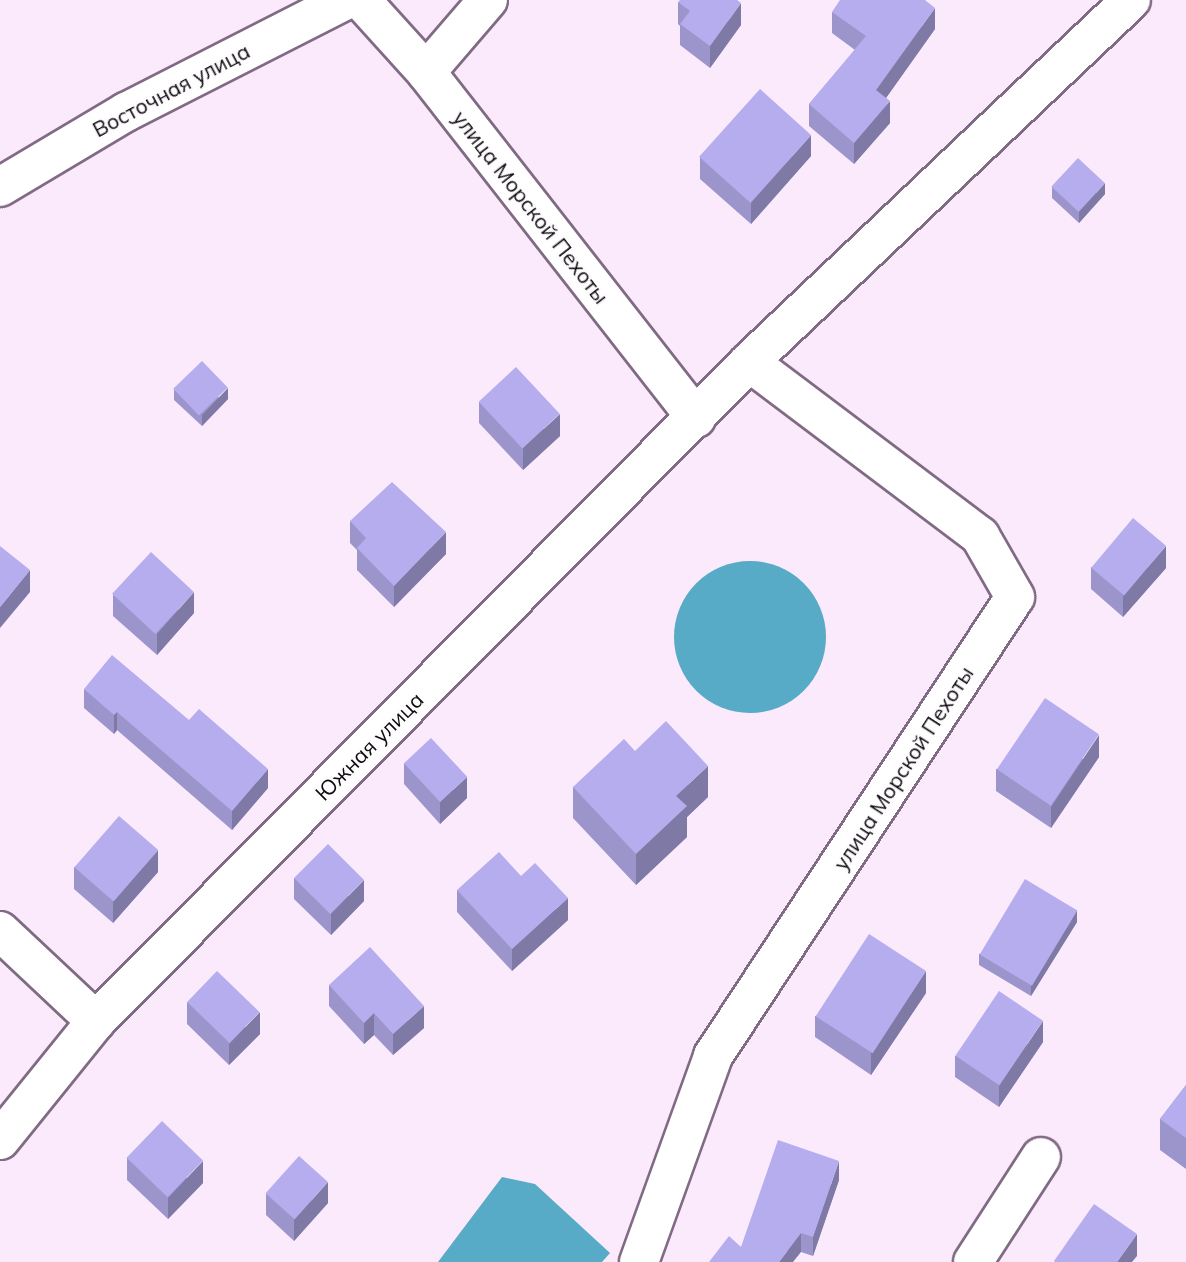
<!DOCTYPE html>
<meta charset="utf-8">
<style>
body{margin:0}
#map{position:relative;width:1186px;height:1262px;overflow:hidden;background:#faeafc;font-family:Mulish,sans-serif}
div>[style]{position:absolute}
.water>*{inset:0;background:#57abc6}
.round{border-radius:50%}
.roads{filter:drop-shadow(2px 0 #816a84) drop-shadow(-2px 0 #816a84) drop-shadow(0 2px #816a84) drop-shadow(0 -2px #816a84)}
.minor>*{height:38px;margin:-19px;padding:0 19px;transform-origin:19px;border-radius:19px;background:#fff}
.wall>*{inset:0;background:#9c95cc}
.shaded-wall>*{inset:0;background:#7f79a6}
.building>*{inset:0;background:#b5aded;transform-origin:0 0}
span{translate:-50% -50%;white-space:nowrap;text-align:center;line-height:1.15;-webkit-text-stroke:5px #fdfdfd;paint-order:stroke}
.street-label{font-size:21px;color:#110912}
</style>
<div id="map">
<div class="water">
<div class="round" style="left:674px;top:561px;width:152px;height:152px"></div>
<div style="clip-path:polygon(502px 1177px,535px 1184px,610px 1253px,602px 1262px,438px 1262px)"></div>
</div>
<div class="roads">
<div class="minor">
<div style="left:361px;top:0;width:97px;rotate:47.9deg"></div>
<div style="left:426px;top:72px;width:439px;rotate:52deg"></div>
<div style="left:426px;top:72px;width:95px;rotate:-49.3deg"></div>
<div style="left:0;top:187px;width:147px;rotate:-30.8deg"></div>
<div style="left:126px;top:112px;width:247px;rotate:-27deg"></div>
<div style="left:0;top:931px;width:132px;rotate:43.2deg"></div>
<div style="left:0;top:1140px;width:153px;rotate:-51.1deg"></div>
<div style="left:96px;top:1021px;width:928px;rotate:-45.26deg"></div>
<div style="left:749px;top:362px;width:526px;rotate:-43.46deg"></div>
<div style="left:639px;top:1262px;width:219px;rotate:-70.2deg"></div>
<div style="left:713px;top:1056px;width:549px;rotate:-56.66deg"></div>
<div style="left:1015px;top:597px;width:70px;rotate:-119.8deg"></div>
<div style="left:980px;top:536px;width:289px;rotate:-143deg"></div>
<div style="left:973px;top:1262px;width:125px;rotate:-57.1deg"></div>
</div>
</div>
<div class="wall">
<div style="clip-path:polygon(678px 2px,741px 25px,710px 68px,680px 45px,680px 26px,678px 24px)"></div>
<div style="clip-path:polygon(832px 12px,935px 29px,886px 98px,890px 123px,854px 164px,809px 126px,809px 104px,855px 50px,832px 33px)"></div>
<div style="clip-path:polygon(811px 156px,751px 224px,700px 179px,700px 157px)"></div>
<div style="clip-path:polygon(1052px 187px,1105px 194px,1079px 223px,1052px 198px)"></div>
<div style="clip-path:polygon(174px 389px,228px 399px,202px 426px,174px 400px)"></div>
<div style="clip-path:polygon(479px 402px,560px 436px,523px 470px,479px 423px)"></div>
<div style="clip-path:polygon(350px 521px,446px 554px,394px 607px,357px 570px,357px 550px,350px 543px)"></div>
<div style="clip-path:polygon(1091px 567px,1166px 568px,1123px 617px,1091px 589px)"></div>
<div style="clip-path:polygon(113px 595px,194px 613px,157px 655px,113px 616px)"></div>
<div style="clip-path:polygon(84px 689px,268px 788px,232px 830px,117px 730px,114px 734px,84px 708px)"></div>
<div style="clip-path:polygon(635px 751px,708px 797px,687px 817px,687px 837px,636px 885px,573px 818px,573px 787px)"></div>
<div style="clip-path:polygon(1099px 757px,1051px 828px,996px 791px,996px 769px)"></div>
<div style="clip-path:polygon(404px 763px,467px 798px,440px 824px,404px 784px)"></div>
<div style="clip-path:polygon(74px 867px,158px 872px,113px 923px,74px 889px)"></div>
<div style="clip-path:polygon(521px 876px,568px 920px,512px 971px,457px 912px,457px 890px)"></div>
<div style="clip-path:polygon(294px 878px,364px 901px,331px 935px,294px 899px)"></div>
<div style="clip-path:polygon(1077px 922px,1031px 996px,979px 965px,979px 954px)"></div>
<div style="clip-path:polygon(329px 985px,424px 1028px,393px 1055px,374px 1035px,364px 1044px,329px 1006px)"></div>
<div style="clip-path:polygon(926px 993px,871px 1075px,815px 1037px,815px 1016px)"></div>
<div style="clip-path:polygon(187px 1002px,260px 1034px,229px 1065px,187px 1024px)"></div>
<div style="clip-path:polygon(1043px 1042px,999px 1107px,955px 1077px,955px 1056px)"></div>
<div style="clip-path:polygon(1186px 1085px,1186px 1169px,1160px 1150px,1160px 1119px)"></div>
<div style="clip-path:polygon(127px 1158px,203px 1183px,168px 1219px,127px 1180px)"></div>
<div style="clip-path:polygon(839px 1180px,813px 1256px,801px 1252px,741px 1247px)"></div>
<div style="clip-path:polygon(266px 1194px,328px 1203px,294px 1241px,266px 1215px)"></div>
</div>
<div class="shaded-wall">
<div style="clip-path:polygon(741px 3px,741px 25px,710px 68px,710px 46px)"></div>
<div style="clip-path:polygon(935px 8px,935px 29px,876px 112px,876px 90px)"></div>
<div style="clip-path:polygon(890px 101px,890px 123px,854px 164px,854px 143px)"></div>
<div style="clip-path:polygon(811px 135px,811px 156px,751px 224px,751px 203px)"></div>
<div style="clip-path:polygon(1105px 183px,1105px 194px,1079px 223px,1079px 212px)"></div>
<div style="clip-path:polygon(228px 388px,228px 399px,202px 426px,202px 415px)"></div>
<div style="clip-path:polygon(560px 414px,560px 436px,523px 470px,523px 448px)"></div>
<div style="clip-path:polygon(446px 532px,446px 554px,394px 607px,394px 586px)"></div>
<div style="clip-path:polygon(1166px 546px,1166px 568px,1123px 617px,1123px 596px)"></div>
<div style="clip-path:polygon(30px 570px,30px 592px,0 628px,0 607px)"></div>
<div style="clip-path:polygon(194px 592px,194px 613px,157px 655px,157px 634px)"></div>
<div style="clip-path:polygon(117px 712px,117px 730px,114px 734px,114px 715px)"></div>
<div style="clip-path:polygon(1099px 735px,1099px 757px,1051px 828px,1051px 807px)"></div>
<div style="clip-path:polygon(708px 766px,708px 797px,687px 817px,687px 837px,636px 885px,636px 854px,676px 796px)"></div>
<div style="clip-path:polygon(268px 769px,268px 788px,232px 830px,232px 811px)"></div>
<div style="clip-path:polygon(467px 777px,467px 798px,440px 824px,440px 802px)"></div>
<div style="clip-path:polygon(158px 850px,158px 872px,113px 923px,113px 901px)"></div>
<div style="clip-path:polygon(364px 880px,364px 901px,331px 935px,331px 914px)"></div>
<div style="clip-path:polygon(568px 898px,568px 920px,512px 971px,512px 949px)"></div>
<div style="clip-path:polygon(1077px 910px,1077px 922px,1031px 996px,1031px 985px)"></div>
<div style="clip-path:polygon(926px 971px,926px 993px,871px 1075px,871px 1053px)"></div>
<div style="clip-path:polygon(424px 1006px,424px 1028px,393px 1055px,393px 1034px)"></div>
<div style="clip-path:polygon(260px 1012px,260px 1034px,229px 1065px,229px 1044px)"></div>
<div style="clip-path:polygon(374px 1013px,374px 1035px,364px 1044px,364px 1023px)"></div>
<div style="clip-path:polygon(1043px 1021px,1043px 1042px,999px 1107px,999px 1086px)"></div>
<div style="clip-path:polygon(203px 1161px,203px 1183px,168px 1219px,168px 1198px)"></div>
<div style="clip-path:polygon(839px 1161px,839px 1180px,813px 1256px,813px 1237px)"></div>
<div style="clip-path:polygon(328px 1182px,328px 1203px,294px 1241px,294px 1220px)"></div>
<div style="clip-path:polygon(801px 1233px,801px 1252px,793px 1262px,779px 1262px)"></div>
<div style="clip-path:polygon(1137px 1234px,1137px 1256px,1132px 1262px,1117px 1262px)"></div>
</div>
<div class="building">
<div style="clip-path:polygon(680px 0,737px 0,741px 3px,710px 46px,680px 24px,690px 11px,678px 2px)"></div>
<div style="clip-path:polygon(840px 0,925px 0,935px 8px,876px 90px,890px 101px,854px 143px,809px 104px,866px 36px,832px 12px)"></div>
<div style="left:760px;top:89px;width:69px;height:91px;rotate:42deg"></div>
<div style="left:1078px;top:158px;width:37px;height:39px;rotate:43deg"></div>
<div style="left:202px;top:361px;width:37px;height:40px;rotate:46deg"></div>
<div style="left:516px;top:367px;width:64px;height:51px;rotate:47deg"></div>
<div style="clip-path:polygon(392px 482px,446px 532px,394px 586px,357px 548px,366px 538px,350px 521px)"></div>
<div style="left:1133px;top:518px;width:43px;height:65px;rotate:40deg"></div>
<div style="clip-path:polygon(0 546px,30px 570px,0 607px)"></div>
<div style="left:151px;top:552px;width:59px;height:57px;rotate:43deg"></div>
<div style="clip-path:polygon(112px 655px,189px 720px,199px 709px,268px 769px,232px 811px,117px 712px,114px 715px,84px 689px)"></div>
<div style="left:1045px;top:698px;width:65px;height:86px;rotate:34deg"></div>
<div style="clip-path:polygon(666px 721px,708px 766px,676px 796px,687px 806px,636px 854px,573px 787px,624px 739px,635px 751px)"></div>
<div style="left:431px;top:738px;width:53px;height:37px;rotate:47deg"></div>
<div style="left:119px;top:816px;width:52px;height:68px;rotate:41deg"></div>
<div style="left:328px;top:844px;width:51px;height:48px;rotate:45deg"></div>
<div style="clip-path:polygon(499px 852px,521px 876px,535px 863px,568px 898px,512px 949px,457px 890px)"></div>
<div style="left:1025px;top:879px;width:61px;height:88px;rotate:31deg"></div>
<div style="left:869px;top:934px;width:68px;height:98px;rotate:33deg"></div>
<div style="clip-path:polygon(370px 947px,424px 1006px,393px 1034px,374px 1013px,364px 1023px,329px 985px)"></div>
<div style="left:217px;top:971px;width:59px;height:43px;rotate:44deg"></div>
<div style="left:999px;top:991px;width:53px;height:78px;rotate:34deg"></div>
<div style="clip-path:polygon(1186px 1085px,1186px 1138px,1160px 1119px)"></div>
<div style="left:162px;top:1121px;width:57px;height:51px;rotate:44deg"></div>
<div style="clip-path:polygon(778px 1140px,839px 1161px,813px 1237px,801px 1233px,779px 1262px,709px 1262px,729px 1236px,741px 1247px)"></div>
<div style="left:299px;top:1156px;width:39px;height:50px;rotate:42deg"></div>
<div style="clip-path:polygon(1094px 1204px,1137px 1234px,1117px 1262px,1055px 1262px,1054px 1261px)"></div>
</div>
<div class="street-label">
<span style="left:171px;top:90px;rotate:-28deg">Восточная улица</span>
<span style="left:531px;top:207px;rotate:52deg">улица Морской Пехоты</span>
<span style="left:369px;top:746px;rotate:-45deg">Южная улица</span>
<span style="left:903px;top:768px;rotate:-57deg">улица Морской Пехоты</span>
</div>
</div>
